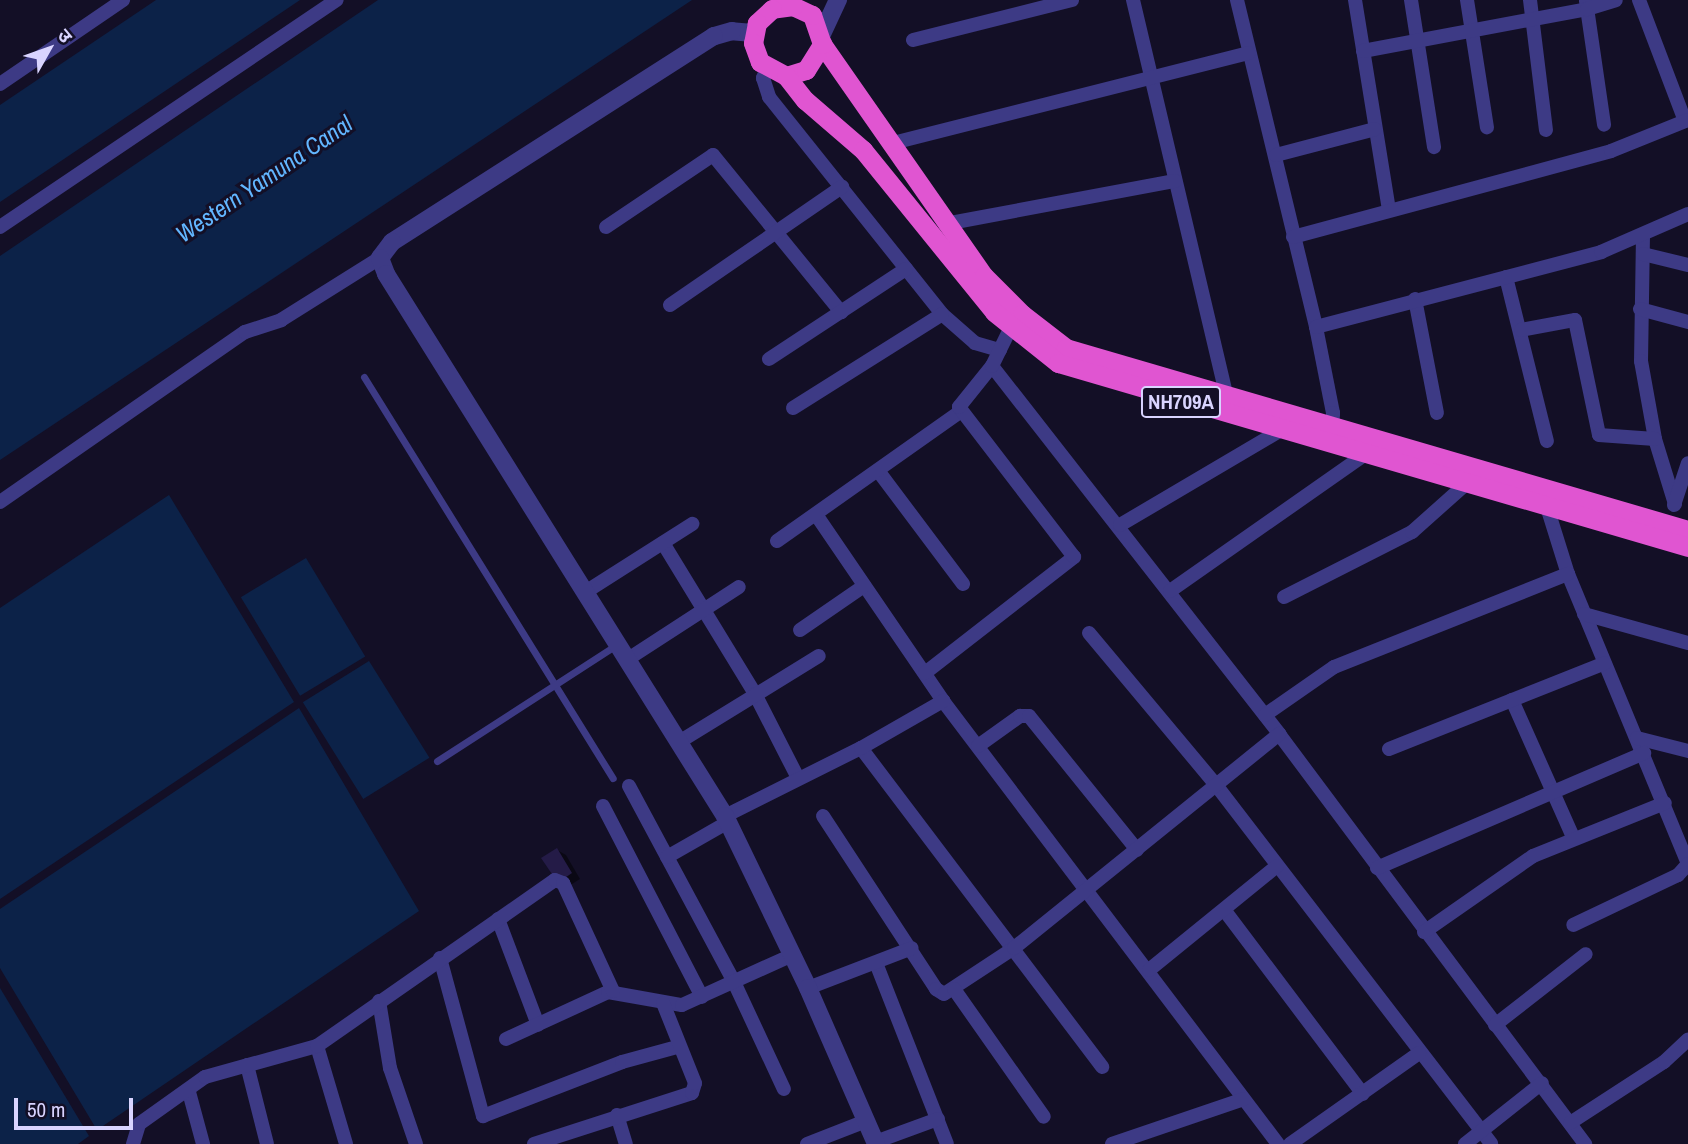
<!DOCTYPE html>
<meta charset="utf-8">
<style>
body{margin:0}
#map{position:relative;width:1688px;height:1144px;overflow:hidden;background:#130f26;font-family:"Archivo Narrow","Noto Sans Devanagari",sans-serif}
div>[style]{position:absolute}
.water>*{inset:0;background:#0c2248;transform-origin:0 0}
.shadow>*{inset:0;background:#0007}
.building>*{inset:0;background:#241b47}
.service>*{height:7px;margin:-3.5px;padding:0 3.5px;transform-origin:3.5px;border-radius:3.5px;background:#3d3a85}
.minor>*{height:14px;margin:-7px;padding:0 7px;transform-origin:7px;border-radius:7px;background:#3d3a85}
.tertiary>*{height:18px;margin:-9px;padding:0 9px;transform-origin:9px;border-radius:9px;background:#3d3a85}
.trunk>*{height:19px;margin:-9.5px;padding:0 9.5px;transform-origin:9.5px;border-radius:9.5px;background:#e055d1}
span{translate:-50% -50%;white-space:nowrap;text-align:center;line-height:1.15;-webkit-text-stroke:6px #130f26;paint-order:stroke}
.shield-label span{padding:2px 5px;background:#130f26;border:2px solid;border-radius:5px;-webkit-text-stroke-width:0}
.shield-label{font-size:21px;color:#d9d4ff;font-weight:700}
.water-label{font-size:24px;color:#62b6ff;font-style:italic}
.north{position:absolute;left:14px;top:14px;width:70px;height:70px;-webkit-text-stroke:5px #130f26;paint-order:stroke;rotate:50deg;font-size:19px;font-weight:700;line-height:28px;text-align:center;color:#d9d4ff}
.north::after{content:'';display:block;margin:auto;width:24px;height:32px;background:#d9d4ff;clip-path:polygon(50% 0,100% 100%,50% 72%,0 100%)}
.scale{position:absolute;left:14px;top:1098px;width:119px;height:32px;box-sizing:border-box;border:4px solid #d9d4ff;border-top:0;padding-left:9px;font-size:21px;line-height:24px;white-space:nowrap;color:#d9d4ff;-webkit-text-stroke:5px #130f26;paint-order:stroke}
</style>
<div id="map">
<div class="water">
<div style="clip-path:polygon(156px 0,300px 0,0 202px,0 105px)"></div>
<div style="clip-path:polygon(378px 0,692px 0,0 460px,0 256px)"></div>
<div style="clip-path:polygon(169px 495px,294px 702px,0 899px,0 608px)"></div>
<div style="left:306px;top:558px;width:115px;height:76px;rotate:59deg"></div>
<div style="left:369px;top:661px;width:114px;height:78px;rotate:58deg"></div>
<div style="clip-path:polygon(299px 708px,419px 911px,97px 1130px,0 968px,0 909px)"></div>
<div style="clip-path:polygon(0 988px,89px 1136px,78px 1144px,0 1144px)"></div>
</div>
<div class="shadow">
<div style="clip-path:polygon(557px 850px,566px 855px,580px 879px,572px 884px,565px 882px)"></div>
</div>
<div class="building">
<div style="clip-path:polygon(557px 848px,572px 873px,562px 880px,554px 877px,541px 858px)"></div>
</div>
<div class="service">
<div style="left:364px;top:377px;width:472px;rotate:58.2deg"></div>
<div style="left:437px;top:761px;width:216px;rotate:-32.9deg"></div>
</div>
<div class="minor">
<div style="left:1133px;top:0;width:409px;rotate:76.7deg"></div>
<div style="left:1237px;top:0;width:336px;rotate:76.4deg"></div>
<div style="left:1316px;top:327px;width:88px;rotate:78.8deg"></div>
<div style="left:1333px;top:413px;width:22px;rotate:93deg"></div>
<div style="left:1355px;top:0;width:212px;rotate:80.8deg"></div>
<div style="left:1411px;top:0;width:149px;rotate:81.1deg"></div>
<div style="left:1467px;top:0;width:129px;rotate:81.1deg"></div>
<div style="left:1530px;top:0;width:131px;rotate:83deg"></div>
<div style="left:1639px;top:0;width:129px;rotate:69.2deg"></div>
<div style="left:1586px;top:1px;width:125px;rotate:81.7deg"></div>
<div style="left:913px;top:40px;width:164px;rotate:-14.1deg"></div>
<div style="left:1363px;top:51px;width:228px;rotate:-10.6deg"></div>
<div style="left:1587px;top:9px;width:30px;rotate:-17deg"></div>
<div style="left:767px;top:69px;width:10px;rotate:114deg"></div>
<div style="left:763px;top:78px;width:20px;rotate:72deg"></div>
<div style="left:769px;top:97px;width:278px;rotate:51.4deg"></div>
<div style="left:942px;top:314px;width:44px;rotate:41.3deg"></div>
<div style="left:975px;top:343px;width:26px;rotate:16deg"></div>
<div style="left:0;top:84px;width:149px;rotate:-34.3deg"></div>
<div style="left:889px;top:144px;width:371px;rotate:-14.2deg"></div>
<div style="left:1276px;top:155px;width:102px;rotate:-14.7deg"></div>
<div style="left:945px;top:224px;width:234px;rotate:-10.6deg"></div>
<div style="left:0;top:227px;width:406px;rotate:-34deg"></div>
<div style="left:606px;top:227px;width:129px;rotate:-33.9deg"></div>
<div style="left:713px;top:155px;width:203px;rotate:50.8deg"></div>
<div style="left:1643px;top:235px;width:126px;rotate:90.9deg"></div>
<div style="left:1641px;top:361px;width:79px;rotate:79.8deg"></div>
<div style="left:1655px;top:439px;width:68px;rotate:72.9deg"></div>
<div style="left:1293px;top:237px;width:329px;rotate:-15.1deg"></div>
<div style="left:1611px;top:151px;width:83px;rotate:-21.9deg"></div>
<div style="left:1643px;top:254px;width:46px;rotate:13.7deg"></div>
<div style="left:1506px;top:277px;width:169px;rotate:76deg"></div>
<div style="left:1415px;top:299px;width:116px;rotate:79.1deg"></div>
<div style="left:670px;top:305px;width:209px;rotate:-34.5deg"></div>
<div style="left:1640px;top:309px;width:50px;rotate:15.2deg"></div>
<div style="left:1316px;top:327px;width:295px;rotate:-14.7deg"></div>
<div style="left:1601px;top:252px;width:95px;rotate:-23.6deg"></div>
<div style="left:1521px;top:330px;width:55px;rotate:-10.5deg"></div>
<div style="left:1575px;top:320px;width:117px;rotate:78.2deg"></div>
<div style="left:1599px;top:435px;width:56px;rotate:4.1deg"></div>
<div style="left:769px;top:359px;width:164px;rotate:-33.3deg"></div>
<div style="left:992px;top:366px;width:467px;rotate:52deg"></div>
<div style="left:1279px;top:734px;width:512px;rotate:53.26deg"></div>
<div style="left:793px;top:408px;width:176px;rotate:-32.2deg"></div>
<div style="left:879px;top:472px;width:140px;rotate:53.1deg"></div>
<div style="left:0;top:502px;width:298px;rotate:-34.8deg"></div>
<div style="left:245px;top:332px;width:38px;rotate:-18deg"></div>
<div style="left:281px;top:320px;width:117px;rotate:-32.1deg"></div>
<div style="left:1674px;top:505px;width:44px;rotate:-71.6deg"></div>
<div style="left:1547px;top:507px;width:70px;rotate:72.6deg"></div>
<div style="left:1568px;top:574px;width:314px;rotate:67.5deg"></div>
<div style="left:1688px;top:864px;width:15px;rotate:132deg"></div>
<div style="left:1678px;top:875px;width:116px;rotate:154.5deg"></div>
<div style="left:817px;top:516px;width:224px;rotate:55.7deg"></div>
<div style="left:943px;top:701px;width:555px;rotate:52.9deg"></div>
<div style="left:1120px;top:525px;width:187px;rotate:-30.5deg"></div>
<div style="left:777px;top:541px;width:225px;rotate:-35.2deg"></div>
<div style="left:663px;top:543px;width:177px;rotate:58.6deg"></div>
<div style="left:755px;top:694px;width:94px;rotate:62.9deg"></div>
<div style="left:587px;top:591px;width:125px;rotate:-32.5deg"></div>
<div style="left:1170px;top:591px;width:237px;rotate:-35deg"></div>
<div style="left:1284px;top:597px;width:144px;rotate:-26.9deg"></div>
<div style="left:1412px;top:532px;width:74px;rotate:-41.7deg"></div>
<div style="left:1584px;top:614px;width:108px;rotate:15.6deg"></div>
<div style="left:800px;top:630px;width:78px;rotate:-34.5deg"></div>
<div style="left:1089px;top:633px;width:198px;rotate:50.1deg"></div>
<div style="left:1216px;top:785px;width:452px;rotate:52.5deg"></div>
<div style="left:628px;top:659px;width:132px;rotate:-33deg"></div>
<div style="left:925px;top:673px;width:189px;rotate:-37.9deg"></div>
<div style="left:1074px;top:557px;width:189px;rotate:-127.5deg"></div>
<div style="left:959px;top:407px;width:53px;rotate:-51.2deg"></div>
<div style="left:992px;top:366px;width:43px;rotate:-64deg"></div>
<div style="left:1512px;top:700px;width:152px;rotate:66deg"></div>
<div style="left:1265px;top:715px;width:84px;rotate:-34.8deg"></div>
<div style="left:1334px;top:667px;width:252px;rotate:-21.7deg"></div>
<div style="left:1637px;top:738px;width:53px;rotate:14.3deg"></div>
<div style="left:679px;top:742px;width:164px;rotate:-31.6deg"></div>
<div style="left:978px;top:746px;width:52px;rotate:-35.5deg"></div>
<div style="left:1020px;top:716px;width:9px"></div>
<div style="left:1029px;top:716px;width:172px;rotate:51.1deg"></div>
<div style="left:861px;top:748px;width:400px;rotate:52.9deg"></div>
<div style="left:1389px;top:749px;width:232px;rotate:-21.7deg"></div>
<div style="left:629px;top:786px;width:222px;rotate:61.8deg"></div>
<div style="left:734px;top:982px;width:118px;rotate:65deg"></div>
<div style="left:603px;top:806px;width:215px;rotate:62.6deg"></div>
<div style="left:725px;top:816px;width:152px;rotate:-26.6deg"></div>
<div style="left:861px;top:748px;width:95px;rotate:-29.8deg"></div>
<div style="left:823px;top:816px;width:207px;rotate:56.8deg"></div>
<div style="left:936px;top:989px;width:9px;rotate:32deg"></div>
<div style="left:944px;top:994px;width:84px;rotate:-33.3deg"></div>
<div style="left:1014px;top:948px;width:341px;rotate:-38.9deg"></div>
<div style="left:667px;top:857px;width:70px;rotate:-29.8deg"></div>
<div style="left:1377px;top:868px;width:291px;rotate:-23.3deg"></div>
<div style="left:1225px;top:911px;width:229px;rotate:53deg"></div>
<div style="left:498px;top:919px;width:113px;rotate:69.3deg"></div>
<div style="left:1424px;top:932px;width:133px;rotate:-34.9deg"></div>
<div style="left:1533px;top:856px;width:142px;rotate:-21.9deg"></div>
<div style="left:440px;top:958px;width:164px;rotate:74.8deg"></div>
<div style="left:483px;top:1116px;width:149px;rotate:-21.2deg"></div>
<div style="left:622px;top:1062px;width:57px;rotate:-15.3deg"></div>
<div style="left:876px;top:963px;width:194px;rotate:68.6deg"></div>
<div style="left:1149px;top:970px;width:165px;rotate:-39.1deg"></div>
<div style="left:808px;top:988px;width:111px;rotate:-21deg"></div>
<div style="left:954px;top:989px;width:156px;rotate:54.9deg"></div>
<div style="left:379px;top:1001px;width:68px;rotate:80.7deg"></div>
<div style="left:390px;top:1068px;width:80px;rotate:71.1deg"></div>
<div style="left:1495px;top:1025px;width:115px;rotate:-38deg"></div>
<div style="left:506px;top:1039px;width:112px;rotate:-24.7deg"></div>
<div style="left:608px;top:992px;width:75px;rotate:10deg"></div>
<div style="left:682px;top:1005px;width:121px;rotate:-24.4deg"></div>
<div style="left:317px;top:1046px;width:102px;rotate:73.5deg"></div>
<div style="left:247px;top:1065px;width:81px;rotate:75.8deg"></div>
<div style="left:189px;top:1092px;width:54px;rotate:74.9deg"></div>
<div style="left:617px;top:1115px;width:30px;rotate:73deg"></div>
<div style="left:1570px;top:1123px;width:112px;rotate:-33deg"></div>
<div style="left:1664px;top:1062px;width:33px;rotate:-43deg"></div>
<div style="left:875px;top:1142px;width:67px;rotate:-20.1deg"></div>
<div style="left:133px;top:1144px;width:21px;rotate:-73deg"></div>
<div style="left:139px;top:1124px;width:81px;rotate:-35.5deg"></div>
<div style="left:205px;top:1077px;width:116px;rotate:-15.5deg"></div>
<div style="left:317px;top:1046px;width:290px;rotate:-34.9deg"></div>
<div style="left:555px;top:880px;width:9px;rotate:21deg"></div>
<div style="left:563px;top:883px;width:119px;rotate:65.2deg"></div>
<div style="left:534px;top:1144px;width:166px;rotate:-17.9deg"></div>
<div style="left:692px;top:1093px;width:10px;rotate:-73deg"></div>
<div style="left:695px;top:1083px;width:86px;rotate:-111.8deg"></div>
<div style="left:807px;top:1144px;width:63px;rotate:-21.3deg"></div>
<div style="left:1112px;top:1144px;width:139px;rotate:-18.8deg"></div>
<div style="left:1290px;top:1144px;width:158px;rotate:-35.2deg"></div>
<div style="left:1465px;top:1144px;width:98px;rotate:-38.4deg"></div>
</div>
<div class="tertiary">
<div style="left:753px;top:33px;width:21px;rotate:-175deg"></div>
<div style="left:732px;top:31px;width:19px;rotate:164deg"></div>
<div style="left:714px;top:36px;width:382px;rotate:147.4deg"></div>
<div style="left:392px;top:242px;width:20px;rotate:127deg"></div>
<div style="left:380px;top:258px;width:17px;rotate:69deg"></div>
<div style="left:386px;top:274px;width:639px;rotate:57.98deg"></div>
<div style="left:725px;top:816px;width:191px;rotate:64.2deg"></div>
<div style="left:808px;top:988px;width:170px;rotate:66.4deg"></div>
<div style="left:822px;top:34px;width:38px;rotate:-65deg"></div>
</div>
<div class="trunk">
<div style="left:822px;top:44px;width:283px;rotate:55.1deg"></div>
<div style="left:984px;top:276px;width:54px;rotate:45deg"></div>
<div style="left:1022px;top:314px;width:56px;rotate:37.7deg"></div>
<div style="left:1066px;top:348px;width:648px;rotate:16.31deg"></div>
<div style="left:786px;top:76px;width:21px;rotate:-17deg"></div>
<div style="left:806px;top:70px;width:31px;rotate:-58deg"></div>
<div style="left:822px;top:44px;width:31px;rotate:-109deg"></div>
<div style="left:812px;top:15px;width:21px;rotate:-155deg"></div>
<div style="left:793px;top:6px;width:21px;rotate:172deg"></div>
<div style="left:772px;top:9px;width:21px;rotate:137deg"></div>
<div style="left:757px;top:23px;width:20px;rotate:101deg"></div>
<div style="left:753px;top:43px;width:20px;rotate:70deg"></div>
<div style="left:760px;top:62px;width:30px;rotate:28deg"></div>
<div style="left:786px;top:76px;width:31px;rotate:52deg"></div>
<div style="left:805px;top:100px;width:77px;rotate:40.8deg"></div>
<div style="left:863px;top:150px;width:208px;rotate:51deg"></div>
<div style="left:994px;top:312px;width:82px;rotate:38.6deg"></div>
<div style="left:1058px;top:363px;width:656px;rotate:16.28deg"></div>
</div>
<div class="shield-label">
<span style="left:1181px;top:402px">NH709A</span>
</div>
<div class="water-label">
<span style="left:264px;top:179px;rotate:-34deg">Western Yamuna Canal</span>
</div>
<div class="north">उ</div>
<div class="scale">50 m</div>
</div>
